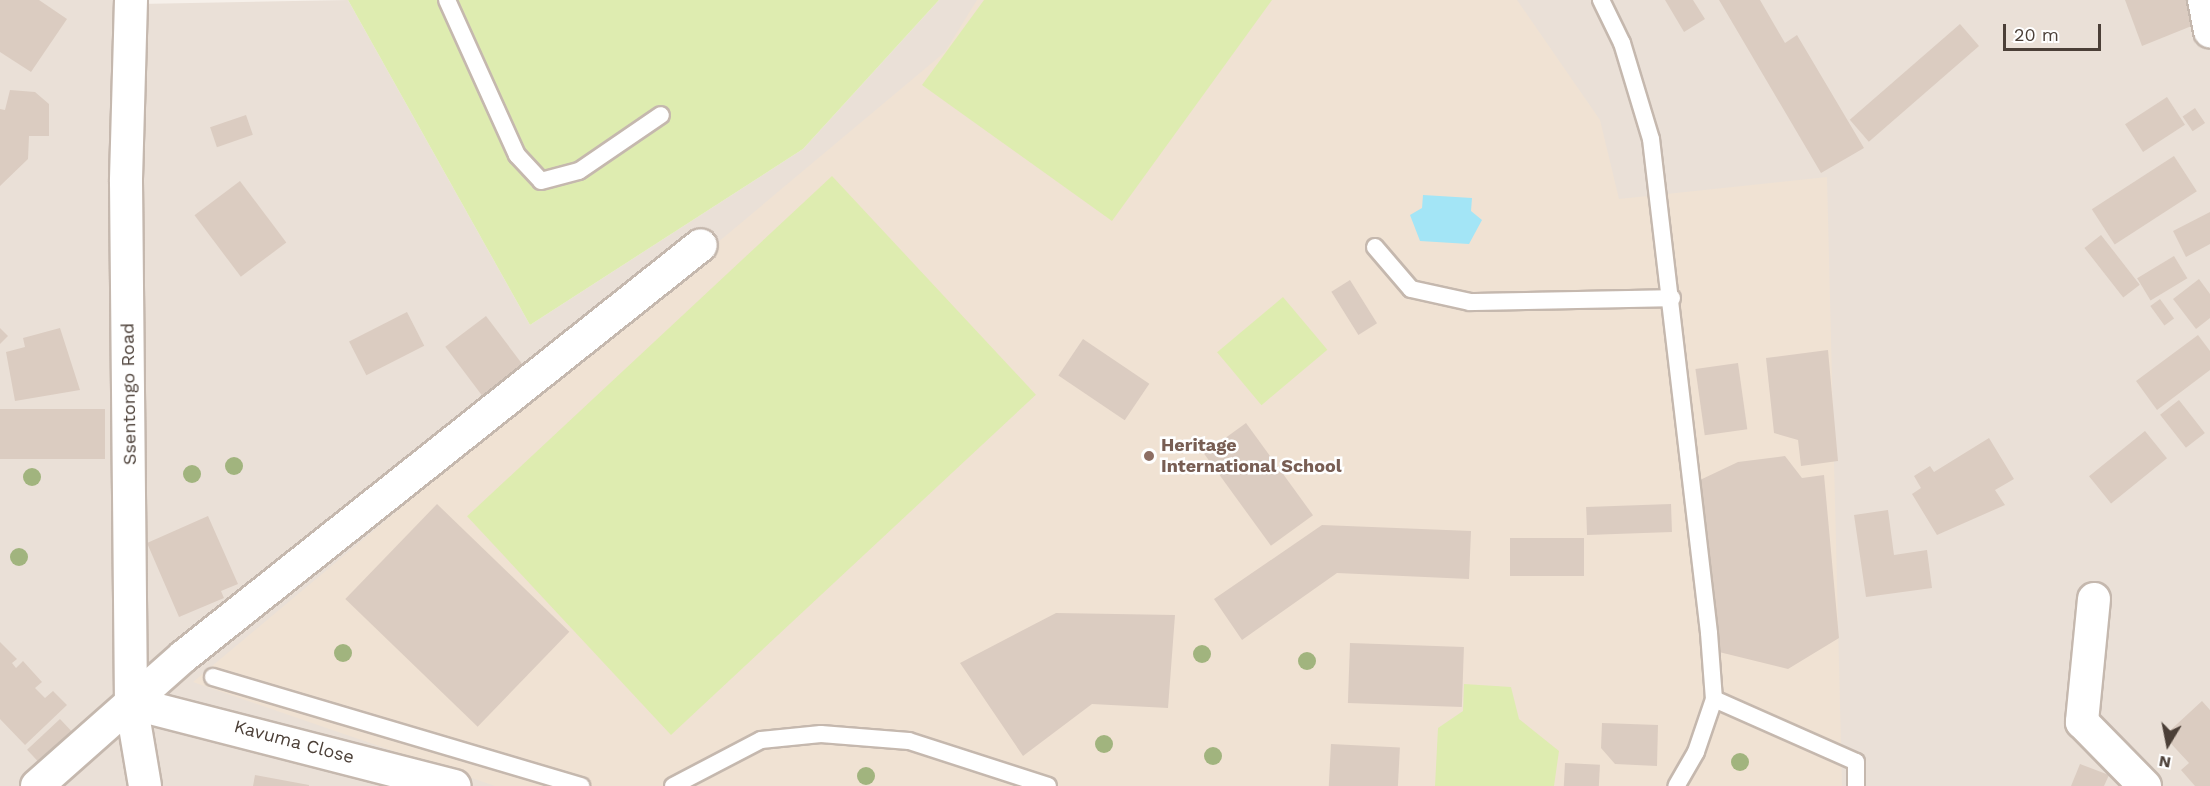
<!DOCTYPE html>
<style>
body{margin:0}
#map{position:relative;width:2210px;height:786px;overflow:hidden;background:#f6f0ea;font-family:"Work Sans",sans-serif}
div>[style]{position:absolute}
.residential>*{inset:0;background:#eae0d7}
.education>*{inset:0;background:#f0e2d3}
.green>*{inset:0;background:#deecb0;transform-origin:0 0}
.water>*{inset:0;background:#a3e5f6}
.building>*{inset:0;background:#dbccc1;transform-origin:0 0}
.roads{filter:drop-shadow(2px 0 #c5b8ae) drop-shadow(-2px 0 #c5b8ae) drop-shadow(0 2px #c5b8ae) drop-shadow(0 -2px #c5b8ae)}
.service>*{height:16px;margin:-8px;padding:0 8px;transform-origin:8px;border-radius:8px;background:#fff}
.minor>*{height:32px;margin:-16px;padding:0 16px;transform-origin:16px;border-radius:16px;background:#fff}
.trees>*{width:18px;height:18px;margin:-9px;border-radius:50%;background:#a1b47e}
.dots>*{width:16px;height:16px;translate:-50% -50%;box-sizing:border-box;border:3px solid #fff;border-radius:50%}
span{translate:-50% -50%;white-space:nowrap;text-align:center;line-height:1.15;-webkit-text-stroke:5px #fff;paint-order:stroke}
.street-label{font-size:18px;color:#4b3f37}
.education-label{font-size:18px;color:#785e54;font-weight:700}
.left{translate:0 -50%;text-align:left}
.north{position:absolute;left:2138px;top:714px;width:60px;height:60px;-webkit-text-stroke:4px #fff;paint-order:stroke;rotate:190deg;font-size:16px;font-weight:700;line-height:24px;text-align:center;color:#4b3f37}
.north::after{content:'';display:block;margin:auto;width:21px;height:27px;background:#4b3f37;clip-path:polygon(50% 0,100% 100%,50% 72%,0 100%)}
.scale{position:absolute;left:2003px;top:24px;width:98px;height:27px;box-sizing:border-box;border:3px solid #4b3f37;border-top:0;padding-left:8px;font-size:18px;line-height:21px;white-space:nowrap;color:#4b3f37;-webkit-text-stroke:4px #fff;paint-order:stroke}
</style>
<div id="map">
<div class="residential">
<div style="clip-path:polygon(0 0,138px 0,139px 4px,348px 0,530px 325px,803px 149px,939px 0,2210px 0,2210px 786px,0 786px)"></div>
</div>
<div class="education">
<div style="clip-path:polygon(977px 0,1517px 0,1600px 120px,1619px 199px,1827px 177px,1842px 786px,495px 786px,193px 682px,945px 52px)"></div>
</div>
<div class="green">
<div style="clip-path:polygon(348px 0,939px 0,803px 149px,530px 325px)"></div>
<div style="clip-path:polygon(984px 0,1272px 0,1112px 221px,922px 85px)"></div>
<div style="left:832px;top:176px;width:299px;height:499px;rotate:47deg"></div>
<div style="left:1283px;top:297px;width:69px;height:86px;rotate:50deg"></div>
<div style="clip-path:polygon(1464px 684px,1511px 687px,1519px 719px,1559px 751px,1554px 786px,1435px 786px,1438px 728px,1463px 711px)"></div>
</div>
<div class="water">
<div style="clip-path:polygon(1423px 195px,1472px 198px,1471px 211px,1482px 220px,1469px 244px,1420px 241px,1410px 215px,1422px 208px)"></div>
</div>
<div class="building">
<div style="clip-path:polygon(0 0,39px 0,67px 19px,31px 72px,0 52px)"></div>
<div style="clip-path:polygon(1665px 0,1693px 0,1705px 19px,1684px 32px)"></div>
<div style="clip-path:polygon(1719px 0,1760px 0,1785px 43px,1797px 35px,1864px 148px,1821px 173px)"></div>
<div style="clip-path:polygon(2125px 0,2193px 0,2204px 21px,2142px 46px)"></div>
<div style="left:1960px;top:24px;width:29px;height:146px;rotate:49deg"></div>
<div style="clip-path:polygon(10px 90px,35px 92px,49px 104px,49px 136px,29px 136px,28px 159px,0 186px,0 109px,5px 110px)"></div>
<div style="left:2167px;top:97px;width:33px;height:50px;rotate:57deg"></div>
<div style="left:2195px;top:108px;width:18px;height:15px;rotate:56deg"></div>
<div style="left:246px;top:115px;width:21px;height:38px;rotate:71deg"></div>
<div style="left:2174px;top:156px;width:42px;height:98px;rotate:57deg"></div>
<div style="left:240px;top:181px;width:77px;height:57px;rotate:53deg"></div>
<div style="clip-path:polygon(2210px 212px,2210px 244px,2186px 257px,2173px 231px)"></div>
<div style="left:2101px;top:235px;width:63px;height:21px;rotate:52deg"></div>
<div style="left:2174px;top:256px;width:26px;height:43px;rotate:59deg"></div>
<div style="clip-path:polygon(2199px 279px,2210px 294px,2210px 318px,2196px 329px,2173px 299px)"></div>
<div style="left:1350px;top:280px;width:51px;height:22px;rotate:58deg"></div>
<div style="left:2160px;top:299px;width:24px;height:12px;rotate:54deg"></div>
<div style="left:407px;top:312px;width:38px;height:65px;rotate:63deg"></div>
<div style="left:486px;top:316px;width:62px;height:51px;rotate:53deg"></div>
<div style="clip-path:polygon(0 328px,8px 336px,0 344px)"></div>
<div style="clip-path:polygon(60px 328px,80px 390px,15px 401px,6px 352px,25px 347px,23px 338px)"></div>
<div style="clip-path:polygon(2198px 335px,2210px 351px,2210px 370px,2157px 410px,2136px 381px)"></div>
<div style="left:1083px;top:339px;width:80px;height:44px;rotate:34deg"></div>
<div style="clip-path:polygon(1828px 350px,1838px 461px,1801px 466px,1798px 440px,1774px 433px,1766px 358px)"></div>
<div style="left:1738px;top:363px;width:67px;height:43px;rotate:82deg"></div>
<div style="left:2179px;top:400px;width:42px;height:24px;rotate:52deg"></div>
<div style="left:0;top:409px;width:105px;height:50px"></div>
<div style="left:1246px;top:423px;width:114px;height:52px;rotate:54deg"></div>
<div style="left:2145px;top:431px;width:35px;height:72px;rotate:51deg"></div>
<div style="clip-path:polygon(1989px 438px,2014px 479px,1995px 490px,2005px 505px,1937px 535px,1912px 494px,1921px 488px,1914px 476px,1930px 466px,1934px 472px)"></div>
<div style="clip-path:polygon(1785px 456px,1802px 478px,1824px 475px,1839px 638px,1788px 669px,1719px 652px,1700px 480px,1738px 462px)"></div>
<div style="left:437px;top:504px;width:184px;height:132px;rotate:44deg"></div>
<div style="left:1671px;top:504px;width:28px;height:85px;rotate:88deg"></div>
<div style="clip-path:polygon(1888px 510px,1894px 555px,1927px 550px,1932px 588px,1866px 597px,1854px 515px)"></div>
<div style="clip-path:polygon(208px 516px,238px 584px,221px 591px,224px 598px,179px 617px,147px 543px)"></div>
<div style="clip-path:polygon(1322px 525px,1471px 531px,1469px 579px,1337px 573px,1242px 640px,1214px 599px)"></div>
<div style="left:1510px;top:538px;width:74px;height:38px"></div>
<div style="clip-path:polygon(1056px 613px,1175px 615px,1168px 708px,1092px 704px,1023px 756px,960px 663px)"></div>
<div style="clip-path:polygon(0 642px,17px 659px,12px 663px,16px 668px,23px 661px,42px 682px,35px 688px,45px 698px,53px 691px,67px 705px,25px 745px,0 719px)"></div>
<div style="left:1350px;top:643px;width:114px;height:60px;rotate:2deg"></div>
<div style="clip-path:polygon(2202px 701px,2210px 710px,2210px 786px,2195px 786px,2181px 770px,2189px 763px,2164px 736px)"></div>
<div style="left:60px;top:719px;width:23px;height:45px;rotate:47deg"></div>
<div style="clip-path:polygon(1602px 723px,1658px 725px,1657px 766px,1615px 764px,1601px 748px)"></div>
<div style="left:1331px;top:744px;width:69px;height:42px;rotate:3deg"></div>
<div style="left:1565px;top:763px;width:35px;height:23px;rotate:3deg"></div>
<div style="clip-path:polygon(2080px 764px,2109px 775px,2104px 786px,2071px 786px)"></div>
<div style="clip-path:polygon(255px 775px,309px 785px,309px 786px,253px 786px)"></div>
</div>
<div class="roads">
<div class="service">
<div style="left:447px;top:0;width:170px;rotate:65.7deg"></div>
<div style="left:517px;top:155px;width:35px;rotate:47deg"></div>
<div style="left:541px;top:181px;width:39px;rotate:-15deg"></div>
<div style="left:579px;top:171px;width:99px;rotate:-34.3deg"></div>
<div style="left:1601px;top:0;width:48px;rotate:64deg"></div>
<div style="left:1622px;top:43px;width:100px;rotate:73.2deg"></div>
<div style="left:1651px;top:139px;width:497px;rotate:83.3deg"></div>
<div style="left:1709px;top:633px;width:66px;rotate:85.7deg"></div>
<div style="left:1714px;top:699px;width:56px;rotate:108.8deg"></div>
<div style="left:1696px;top:752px;width:39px;rotate:120deg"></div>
<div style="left:1375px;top:247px;width:55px;rotate:49.4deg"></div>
<div style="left:1411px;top:289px;width:60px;rotate:12.4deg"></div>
<div style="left:1470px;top:302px;width:202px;rotate:-1.1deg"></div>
<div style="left:213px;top:677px;width:384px;rotate:16.5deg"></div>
<div style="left:1714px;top:699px;width:155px;rotate:23.9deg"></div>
<div style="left:1856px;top:762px;width:24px;rotate:90deg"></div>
<div style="left:673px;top:786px;width:99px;rotate:-27.6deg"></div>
<div style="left:761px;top:740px;width:60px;rotate:-5.7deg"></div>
<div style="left:821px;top:734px;width:88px;rotate:4.5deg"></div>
<div style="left:909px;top:741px;width:146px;rotate:17.9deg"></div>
</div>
<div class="minor">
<div style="left:131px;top:0;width:182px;rotate:91.6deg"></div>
<div style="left:126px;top:182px;width:521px;rotate:89.45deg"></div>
<div style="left:131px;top:703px;width:84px;rotate:80.4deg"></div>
<div style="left:2204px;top:0;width:32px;rotate:79deg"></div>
<div style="left:2094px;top:599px;width:124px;rotate:95.6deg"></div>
<div style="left:2082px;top:722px;width:90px;rotate:45.5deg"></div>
<div style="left:131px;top:703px;width:334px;rotate:14.4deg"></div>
<div style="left:37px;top:786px;width:196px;rotate:-41.5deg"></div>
<div style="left:184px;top:656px;width:660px;rotate:-38.48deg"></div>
</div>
</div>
<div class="trees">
<div style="left:234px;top:466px"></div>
<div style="left:192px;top:474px"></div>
<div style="left:32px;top:477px"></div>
<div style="left:19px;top:557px"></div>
<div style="left:343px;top:653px"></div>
<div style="left:1202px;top:654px"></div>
<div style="left:1307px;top:661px"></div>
<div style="left:1104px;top:744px"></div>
<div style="left:1213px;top:756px"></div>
<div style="left:1740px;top:762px"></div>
<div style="left:866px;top:776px"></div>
</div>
<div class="dots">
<div style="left:1149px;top:456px;background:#8d6e63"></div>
</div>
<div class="street-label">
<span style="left:129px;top:394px;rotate:-91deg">Ssentongo Road</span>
<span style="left:294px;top:742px;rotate:15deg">Kavuma Close</span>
</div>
<div class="education-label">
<span class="left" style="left:1161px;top:456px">Heritage<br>International School</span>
</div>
<div class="north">N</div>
<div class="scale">20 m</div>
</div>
